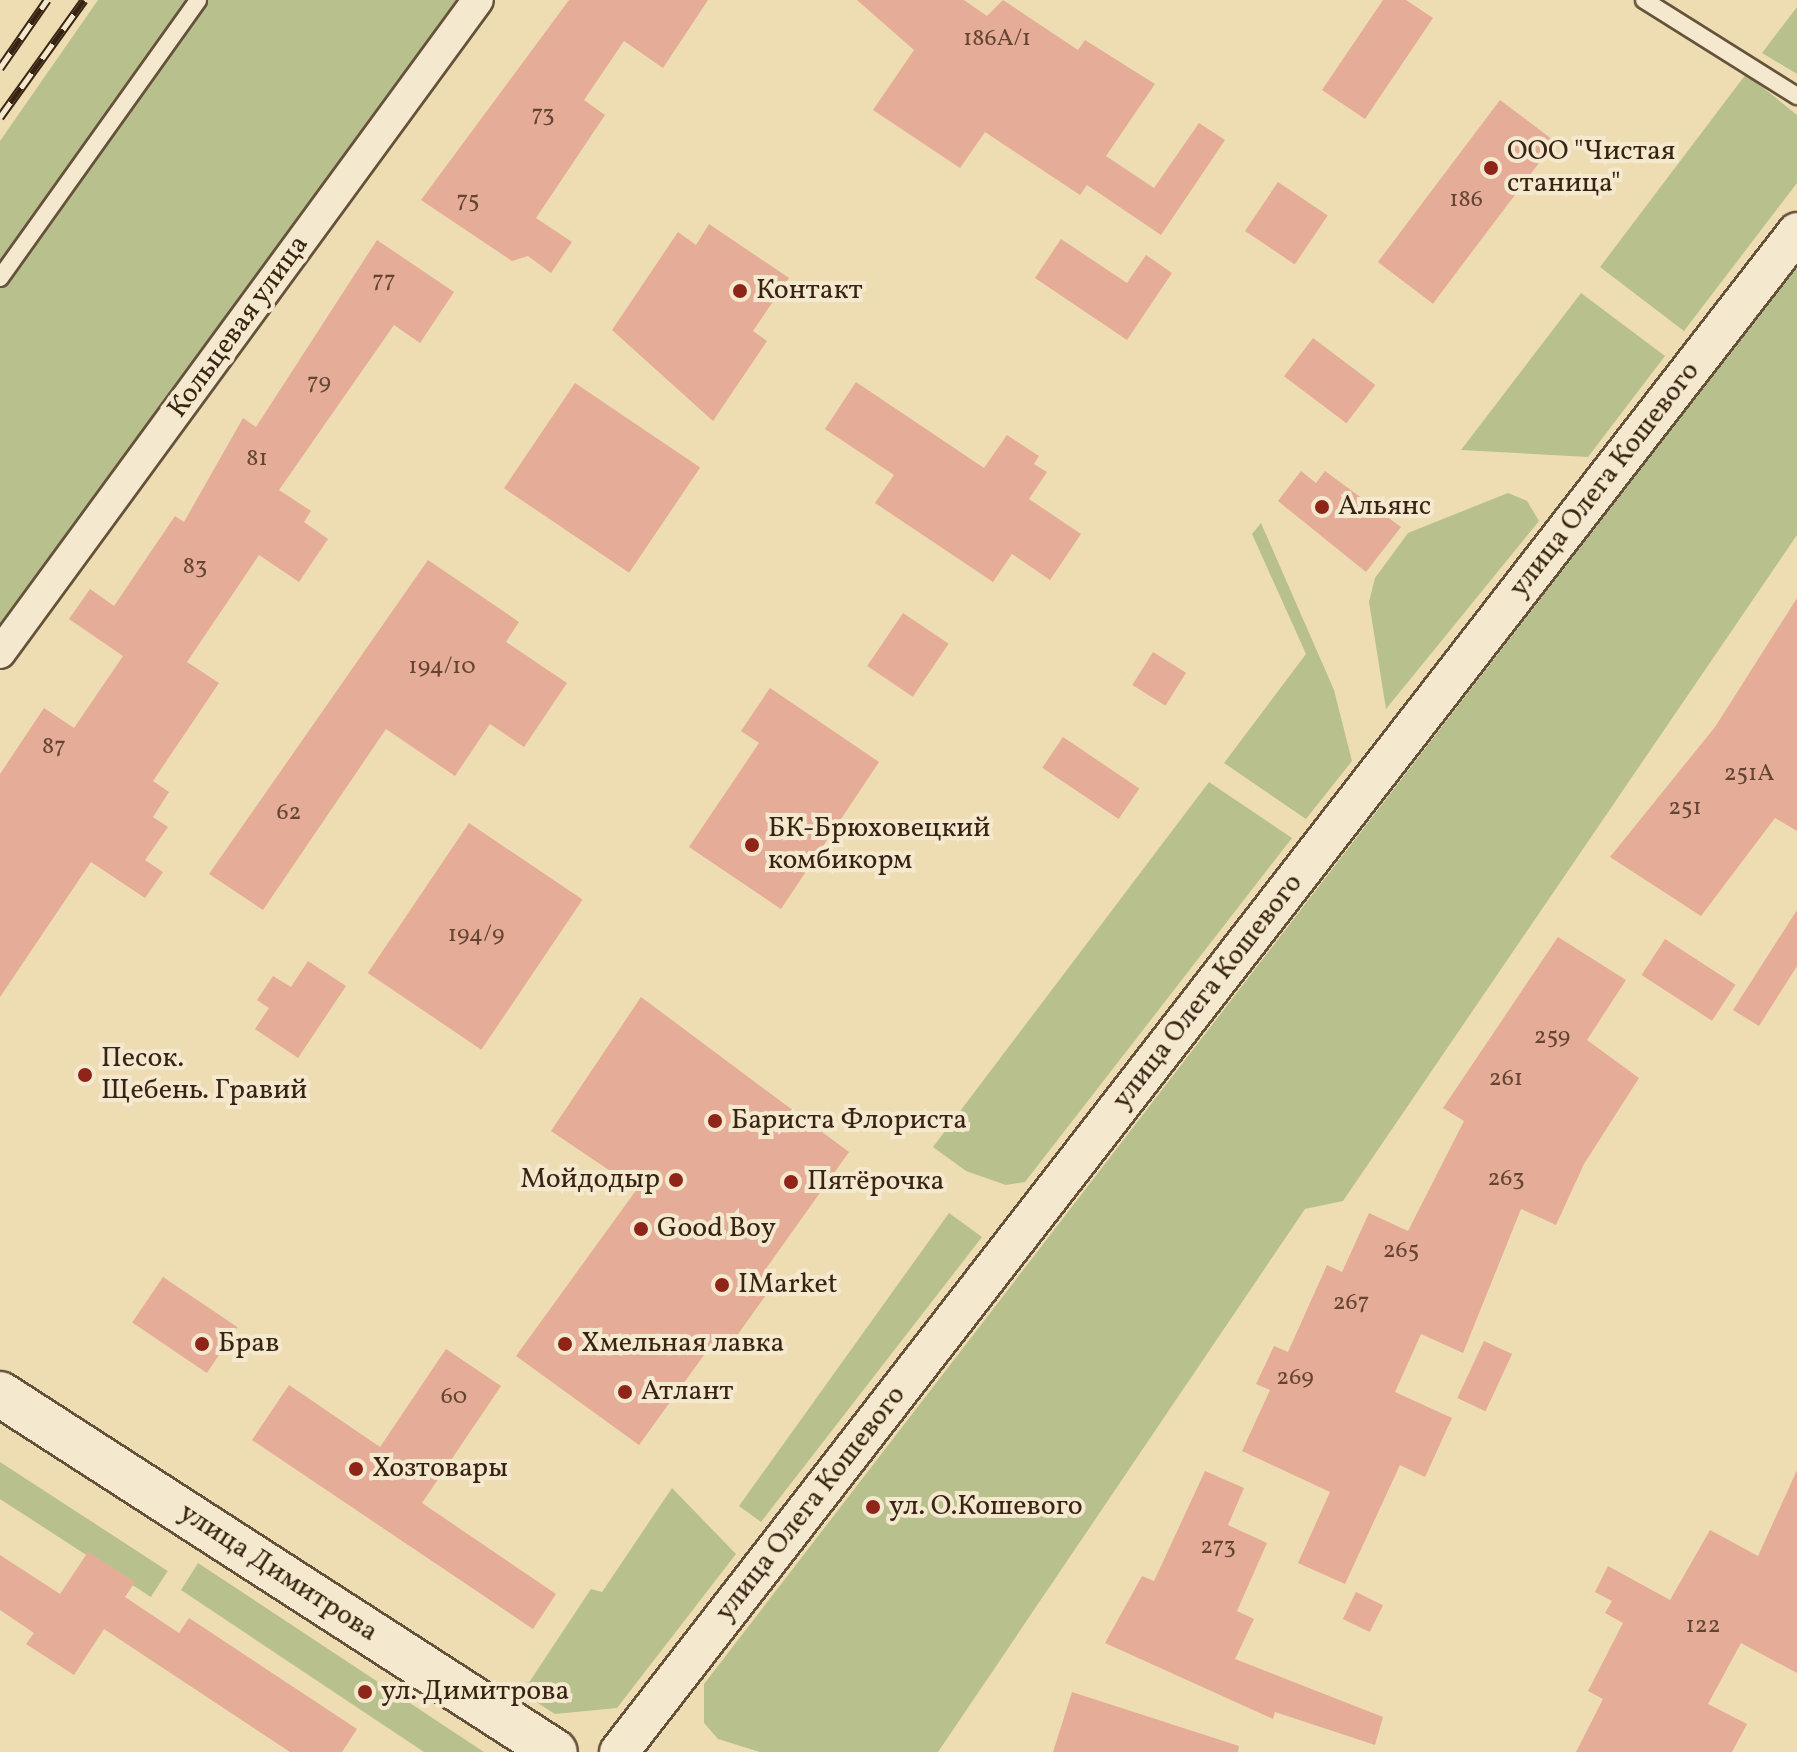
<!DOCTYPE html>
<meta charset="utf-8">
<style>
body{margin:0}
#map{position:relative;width:1797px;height:1752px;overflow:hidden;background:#eeddb3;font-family:Vollkorn,serif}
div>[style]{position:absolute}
.green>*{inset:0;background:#b8c18d;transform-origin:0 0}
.building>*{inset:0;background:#e5ac97;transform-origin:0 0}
.roads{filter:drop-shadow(2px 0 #66523b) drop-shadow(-2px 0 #66523b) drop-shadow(0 2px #66523b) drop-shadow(0 -2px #66523b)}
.service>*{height:16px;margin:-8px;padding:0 8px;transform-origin:8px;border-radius:8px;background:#f4e9ce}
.minor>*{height:30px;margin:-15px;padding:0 15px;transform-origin:15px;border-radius:15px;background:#f4e9ce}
.tertiary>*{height:38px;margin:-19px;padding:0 19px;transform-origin:19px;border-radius:19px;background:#f4e9ce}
.secondary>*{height:44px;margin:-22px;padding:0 22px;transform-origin:22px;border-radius:22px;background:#f4e9ce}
.rail>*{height:9px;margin-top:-4.5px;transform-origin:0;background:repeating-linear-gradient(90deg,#f4e9ce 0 18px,#392313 0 36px);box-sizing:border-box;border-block:2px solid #392313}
.dots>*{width:22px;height:22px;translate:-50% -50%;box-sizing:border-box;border:4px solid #f4e9ce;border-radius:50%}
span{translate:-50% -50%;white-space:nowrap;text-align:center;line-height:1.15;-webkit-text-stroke:8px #f4e9ce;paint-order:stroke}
.number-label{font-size:24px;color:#644534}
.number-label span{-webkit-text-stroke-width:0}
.poi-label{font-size:28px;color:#392313}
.left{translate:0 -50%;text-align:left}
.right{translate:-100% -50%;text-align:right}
.street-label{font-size:28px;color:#392313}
</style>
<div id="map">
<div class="green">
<div style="clip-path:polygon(98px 0,462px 0,0 631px,0 141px)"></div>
<div style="clip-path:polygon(1797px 7px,1797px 74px,1762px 53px)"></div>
<div style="clip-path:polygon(1746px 74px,1797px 115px,1797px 183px,1684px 331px,1600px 267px)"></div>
<div style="clip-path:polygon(1797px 266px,1797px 535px,1343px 1201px,1305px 1209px,938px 1752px,760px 1752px,718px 1739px,704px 1723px,704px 1684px)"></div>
<div style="clip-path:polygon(1581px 293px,1665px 356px,1588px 457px,1461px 450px)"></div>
<div style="clip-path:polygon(1508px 493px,1527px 501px,1539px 521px,1386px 709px,1369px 602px,1375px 578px,1408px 533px)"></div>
<div style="clip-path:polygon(1261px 523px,1334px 690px,1352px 761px,1306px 819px,1224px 763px,1306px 654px,1252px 534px)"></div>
<div style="clip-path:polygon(1209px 782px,1292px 838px,1025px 1182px,1006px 1185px,966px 1171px,933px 1147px)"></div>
<div style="clip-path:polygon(949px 1213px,982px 1237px,761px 1522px,739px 1506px)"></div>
<div style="left:0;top:1462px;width:200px;height:31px;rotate:33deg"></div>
<div style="clip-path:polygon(672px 1488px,736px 1554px,617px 1708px,555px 1714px,522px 1693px,591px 1589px,602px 1592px)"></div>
<div style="clip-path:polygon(198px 1563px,484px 1752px,424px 1752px,181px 1590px)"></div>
</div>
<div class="building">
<div style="clip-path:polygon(569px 0,708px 0,663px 68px,624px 41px,584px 100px,605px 115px,536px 218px,572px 242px,551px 273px,528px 256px,512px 261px,421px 200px)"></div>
<div style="clip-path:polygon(857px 0,964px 0,987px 16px,1003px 0,1078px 50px,1085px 40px,1155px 84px,1106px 156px,1154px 188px,1199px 123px,1225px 140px,1161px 235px,1087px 185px,1080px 195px,985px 132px,960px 168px,873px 110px,914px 50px)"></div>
<div style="clip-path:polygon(1383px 0,1406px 0,1433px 18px,1365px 119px,1322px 90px)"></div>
<div style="left:1500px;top:100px;width:69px;height:203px;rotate:37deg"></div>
<div style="left:1278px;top:182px;width:60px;height:59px;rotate:34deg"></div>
<div style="clip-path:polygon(709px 224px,789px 278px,753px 331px,767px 341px,713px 421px,612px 330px,678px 232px,696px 245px)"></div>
<div style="clip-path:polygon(1061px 239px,1127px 283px,1146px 255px,1172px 273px,1127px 340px,1035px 278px)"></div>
<div style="clip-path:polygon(377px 240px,454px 292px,420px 343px,394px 325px,279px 490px,311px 511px,304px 522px,328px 539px,299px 582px,259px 555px,187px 662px,219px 683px,153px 781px,169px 792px,153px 817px,168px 827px,145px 860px,163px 872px,145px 898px,91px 862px,0 997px,0 774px,44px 708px,74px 728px,123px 656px,69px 619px,90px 589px,114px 606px,175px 516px,184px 522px,243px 418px,256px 427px)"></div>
<div style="left:1313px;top:338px;width:78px;height:48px;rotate:37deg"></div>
<div style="clip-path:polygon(856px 382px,984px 468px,1007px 435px,1039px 456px,1034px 464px,1047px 472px,1029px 499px,1081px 534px,1050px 580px,1012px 554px,993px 582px,875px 503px,894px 475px,825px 429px)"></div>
<div style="left:575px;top:383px;width:151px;height:127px;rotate:34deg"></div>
<div style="clip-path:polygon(1301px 471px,1316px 483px,1325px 471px,1401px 527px,1366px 572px,1278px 501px)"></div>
<div style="clip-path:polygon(428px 560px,519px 622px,506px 642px,567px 683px,524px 747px,490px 724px,455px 776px,386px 729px,263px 910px,209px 874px)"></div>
<div style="clip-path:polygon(1797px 598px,1797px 831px,1775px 818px,1701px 916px,1610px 857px,1715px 727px)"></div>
<div style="left:903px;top:613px;width:55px;height:64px;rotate:34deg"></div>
<div style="left:1153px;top:652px;width:39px;height:39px;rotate:32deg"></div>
<div style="clip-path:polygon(770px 688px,879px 762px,781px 909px,689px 847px,759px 743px,741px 731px)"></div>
<div style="left:1063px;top:737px;width:92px;height:37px;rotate:34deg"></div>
<div style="left:469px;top:823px;width:137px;height:181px;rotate:34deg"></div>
<div style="clip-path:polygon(1797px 910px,1797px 966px,1759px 1026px,1733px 1010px)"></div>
<div style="clip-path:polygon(1558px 937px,1626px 980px,1587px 1040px,1639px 1078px,1584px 1164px,1556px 1225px,1521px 1209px,1463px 1353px,1421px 1334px,1395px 1392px,1452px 1418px,1425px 1477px,1400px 1465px,1345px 1584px,1298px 1563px,1330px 1492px,1242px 1451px,1270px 1390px,1256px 1384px,1274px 1346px,1288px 1352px,1327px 1265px,1342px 1272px,1369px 1213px,1408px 1231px,1464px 1121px,1443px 1108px)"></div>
<div style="left:1665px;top:939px;width:84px;height:43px;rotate:33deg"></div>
<div style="clip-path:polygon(308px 961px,346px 986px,298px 1058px,255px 1029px,269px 1008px,257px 1000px,273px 976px,291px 987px)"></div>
<div style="clip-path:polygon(641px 997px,849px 1152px,765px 1270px,768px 1292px,736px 1337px,717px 1337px,639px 1445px,516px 1356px,637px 1189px,551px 1131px)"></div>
<div style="left:163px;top:1277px;width:90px;height:55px;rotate:34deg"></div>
<div style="left:1484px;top:1341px;width:31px;height:63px;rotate:25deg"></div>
<div style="clip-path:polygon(446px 1349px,501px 1386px,422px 1503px,556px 1594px,533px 1629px,252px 1440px,289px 1385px,380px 1447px)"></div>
<div style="clip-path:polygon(1797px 1470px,1797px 1673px,1741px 1643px,1708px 1704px,1747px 1724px,1732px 1752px,1576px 1752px,1603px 1699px,1588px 1691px,1623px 1623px,1605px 1613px,1612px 1601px,1595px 1592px,1608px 1566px,1670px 1600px,1710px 1530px,1758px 1556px)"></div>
<div style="clip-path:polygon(1205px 1471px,1244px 1488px,1228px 1525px,1267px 1543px,1237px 1611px,1254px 1619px,1235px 1659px,1383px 1717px,1375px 1745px,1275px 1712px,1273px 1719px,1105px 1643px,1142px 1576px,1154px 1581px)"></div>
<div style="clip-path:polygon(88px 1552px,135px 1582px,125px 1597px,179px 1633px,189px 1618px,357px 1729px,342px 1752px,290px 1752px,104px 1629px,74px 1675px,26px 1644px,34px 1633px,0 1610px,0 1555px,60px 1594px)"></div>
<div style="left:1356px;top:1592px;width:30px;height:30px;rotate:26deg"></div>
<div style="clip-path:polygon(1072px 1692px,1239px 1746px,1238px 1752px,1053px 1752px)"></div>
</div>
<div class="roads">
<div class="service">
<div style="left:1644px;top:0;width:181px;rotate:32.1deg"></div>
<div style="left:0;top:278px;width:341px;rotate:-54.5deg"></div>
</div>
<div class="minor">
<div style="left:0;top:653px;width:809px;rotate:-53.8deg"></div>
</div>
<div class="tertiary">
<div style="left:619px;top:1752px;width:1923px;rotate:-52.22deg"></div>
</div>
<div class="secondary">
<div style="left:0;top:1394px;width:660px;rotate:32.82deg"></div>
</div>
</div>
<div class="rail">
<div style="left:0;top:68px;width:83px;rotate:-55.3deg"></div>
<div style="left:0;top:117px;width:144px;rotate:-54.3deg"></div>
</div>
<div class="dots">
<div style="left:1491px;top:168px;background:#8f2418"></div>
<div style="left:740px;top:291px;background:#8f2418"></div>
<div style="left:1322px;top:507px;background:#8f2418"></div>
<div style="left:752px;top:845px;background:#8f2418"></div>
<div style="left:85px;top:1075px;background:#8f2418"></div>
<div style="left:715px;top:1121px;background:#8f2418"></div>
<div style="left:676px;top:1180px;background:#8f2418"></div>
<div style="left:791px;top:1182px;background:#8f2418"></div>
<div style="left:641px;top:1229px;background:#8f2418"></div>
<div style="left:722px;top:1285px;background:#8f2418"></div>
<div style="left:202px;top:1344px;background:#8f2418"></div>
<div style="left:565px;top:1344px;background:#8f2418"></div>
<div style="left:625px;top:1392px;background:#8f2418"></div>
<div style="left:356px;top:1469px;background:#8f2418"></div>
<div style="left:873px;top:1507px;background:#8f2418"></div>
<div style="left:365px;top:1692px;background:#8f2418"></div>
</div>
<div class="number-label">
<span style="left:997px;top:40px">186А/1</span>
<span style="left:543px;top:116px">73</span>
<span style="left:1466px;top:201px">186</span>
<span style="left:468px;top:202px">75</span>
<span style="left:384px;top:282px">77</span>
<span style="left:319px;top:384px">79</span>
<span style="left:257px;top:460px">81</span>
<span style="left:195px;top:568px">83</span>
<span style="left:442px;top:668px">194/10</span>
<span style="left:54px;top:748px">87</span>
<span style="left:1749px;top:775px">251А</span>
<span style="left:1685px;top:809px">251</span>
<span style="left:289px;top:814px">62</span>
<span style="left:476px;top:936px">194/9</span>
<span style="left:1552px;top:1038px">259</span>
<span style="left:1506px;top:1080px">261</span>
<span style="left:1506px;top:1180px">263</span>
<span style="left:1401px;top:1252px">265</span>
<span style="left:1351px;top:1304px">267</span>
<span style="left:1295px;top:1379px">269</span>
<span style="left:454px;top:1398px">60</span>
<span style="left:1218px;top:1548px">273</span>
<span style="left:1703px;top:1627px">122</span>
</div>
<div class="poi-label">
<span class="left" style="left:1507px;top:168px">ООО "Чистая<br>станица"</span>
<span class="left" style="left:756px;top:291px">Контакт</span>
<span class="left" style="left:1338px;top:507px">Альянс</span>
<span class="left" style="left:768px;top:845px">БК-Брюховецкий<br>комбикорм</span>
<span class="left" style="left:101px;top:1075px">Песок.<br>Щебень. Гравий</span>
<span class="left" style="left:731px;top:1121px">Бариста Флориста</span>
<span class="right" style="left:660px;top:1180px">Мойдодыр</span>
<span class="left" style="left:807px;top:1182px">Пятёрочка</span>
<span class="left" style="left:657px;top:1229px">Good Boy</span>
<span class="left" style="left:738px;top:1285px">IMarket</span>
<span class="left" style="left:218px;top:1344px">Брав</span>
<span class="left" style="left:581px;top:1344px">Хмельная лавка</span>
<span class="left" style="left:641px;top:1392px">Атлант</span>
<span class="left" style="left:372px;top:1469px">Хозтовары</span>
<span class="left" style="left:889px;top:1507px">ул. О.Кошевого</span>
<span class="left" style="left:381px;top:1692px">ул. Димитрова</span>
</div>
<div class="street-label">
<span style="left:239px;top:327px;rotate:-54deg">Кольцевая улица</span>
<span style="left:1605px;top:480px;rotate:-52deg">улица Олега Кошевого</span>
<span style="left:1208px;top:992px;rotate:-52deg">улица Олега Кошевого</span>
<span style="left:811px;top:1504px;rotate:-52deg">улица Олега Кошевого</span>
<span style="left:278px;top:1573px;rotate:33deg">улица Димитрова</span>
</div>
</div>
